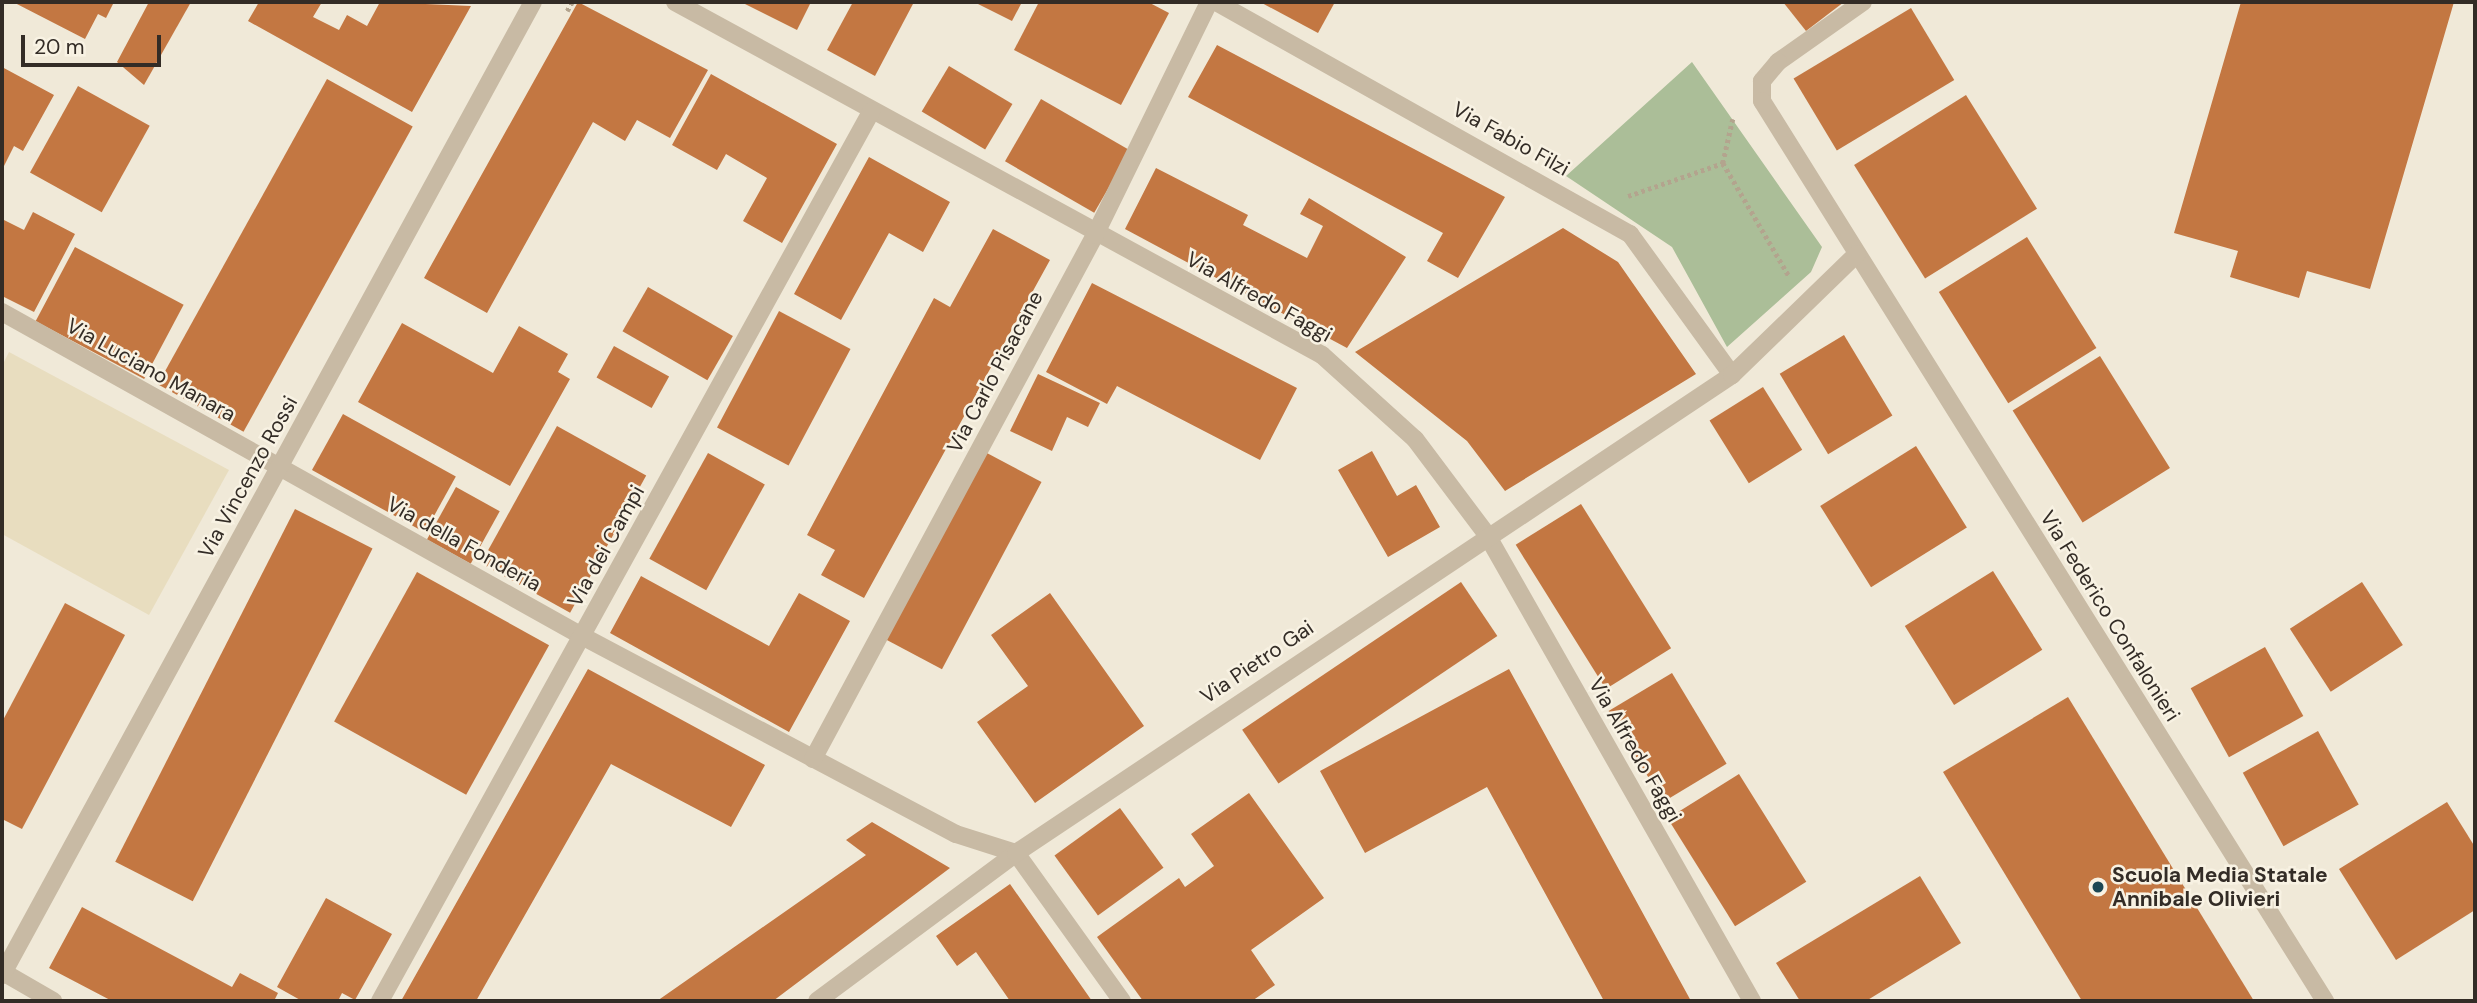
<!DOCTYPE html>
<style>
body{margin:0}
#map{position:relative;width:2477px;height:1003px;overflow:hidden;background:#f0e9d8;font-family:"DM Sans",sans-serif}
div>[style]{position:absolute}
.green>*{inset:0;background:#abbe98}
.plaza>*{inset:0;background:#e8ddbf}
.building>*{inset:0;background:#c37742;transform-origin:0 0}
.path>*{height:4.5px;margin-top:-2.25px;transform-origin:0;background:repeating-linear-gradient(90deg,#b3a48e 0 3.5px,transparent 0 7px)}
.minor>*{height:18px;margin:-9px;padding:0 9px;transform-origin:9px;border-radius:9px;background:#c8baa4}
.dots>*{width:19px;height:19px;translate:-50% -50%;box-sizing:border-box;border:4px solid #f8f2e3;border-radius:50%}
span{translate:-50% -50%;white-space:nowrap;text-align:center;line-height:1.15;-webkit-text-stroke:5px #f8f2e3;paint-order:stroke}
.street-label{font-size:21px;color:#332c26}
.poi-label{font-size:21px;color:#332c26;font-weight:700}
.left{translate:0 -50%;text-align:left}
.frame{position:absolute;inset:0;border:4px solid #332c26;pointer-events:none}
.scale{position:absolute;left:21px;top:35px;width:140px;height:32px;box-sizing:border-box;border:4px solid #332c26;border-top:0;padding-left:9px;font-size:21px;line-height:24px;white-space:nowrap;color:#332c26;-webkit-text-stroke:5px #f8f2e3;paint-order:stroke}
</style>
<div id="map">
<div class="green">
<div style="clip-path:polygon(1692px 62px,1822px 247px,1811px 272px,1727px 347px,1672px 247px,1566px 176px)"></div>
</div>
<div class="plaza">
<div style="clip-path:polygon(9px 352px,229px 470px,149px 615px,2px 534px,2px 366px)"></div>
</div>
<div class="building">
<div style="clip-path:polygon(13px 2px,114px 2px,106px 18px,98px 14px,85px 39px)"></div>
<div style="clip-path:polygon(149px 2px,191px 2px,144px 85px,117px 62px)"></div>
<div style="clip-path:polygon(259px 2px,322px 2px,313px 17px,339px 30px,347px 15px,367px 26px,380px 2px,471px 6px,412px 112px,248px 21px)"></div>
<div style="clip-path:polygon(578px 2px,708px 70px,670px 138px,637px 120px,625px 141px,593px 122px,487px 313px,424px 278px)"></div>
<div style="clip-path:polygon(741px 2px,811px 2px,797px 30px)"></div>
<div style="clip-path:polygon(853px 2px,914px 2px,875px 76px,827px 50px)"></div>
<div style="clip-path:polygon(974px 2px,1022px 2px,1012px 21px)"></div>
<div style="clip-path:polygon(1039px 2px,1148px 2px,1169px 13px,1121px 105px,1014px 50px)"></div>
<div style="clip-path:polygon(1260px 2px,1335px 2px,1318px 33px)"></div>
<div style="clip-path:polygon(1783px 2px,1844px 2px,1806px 31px)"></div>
<div style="clip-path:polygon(2241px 2px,2454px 2px,2370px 289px,2307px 271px,2299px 298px,2230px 277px,2238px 251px,2174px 233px)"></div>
<div style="left:1911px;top:8px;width:84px;height:137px;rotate:59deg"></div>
<div style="clip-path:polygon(1217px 45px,1505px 197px,1458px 278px,1427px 261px,1443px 233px,1188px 97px)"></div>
<div style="left:949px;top:66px;width:74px;height:53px;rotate:31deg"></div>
<div style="clip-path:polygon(2px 67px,54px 95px,23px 151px,14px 146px,2px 170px)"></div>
<div style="clip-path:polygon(711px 74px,837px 144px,782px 243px,743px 221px,767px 178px,726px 154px,717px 170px,672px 145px)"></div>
<div style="left:327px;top:79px;width:98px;height:349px;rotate:29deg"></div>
<div style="left:78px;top:86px;width:82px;height:99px;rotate:29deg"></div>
<div style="left:1966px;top:95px;width:134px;height:132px;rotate:58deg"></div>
<div style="left:1041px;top:99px;width:103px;height:72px;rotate:30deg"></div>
<div style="clip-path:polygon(869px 157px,950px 202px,923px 252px,889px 233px,841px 320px,794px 294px)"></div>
<div style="clip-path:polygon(1156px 168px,1248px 215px,1243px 225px,1307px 258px,1323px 226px,1300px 214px,1309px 198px,1406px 257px,1347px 348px,1125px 229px)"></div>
<div style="clip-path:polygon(33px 212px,75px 234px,34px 312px,2px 296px,2px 219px,24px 230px)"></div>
<div style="clip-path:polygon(1563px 228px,1618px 262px,1696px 374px,1505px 491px,1467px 441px,1355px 352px)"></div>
<div style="clip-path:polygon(993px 229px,1050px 260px,864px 598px,821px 575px,835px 550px,807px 535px,934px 298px,950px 307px)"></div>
<div style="left:2027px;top:237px;width:131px;height:104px;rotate:58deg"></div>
<div style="left:75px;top:247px;width:123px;height:84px;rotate:28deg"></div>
<div style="clip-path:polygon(1092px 283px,1297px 388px,1260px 460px,1117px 386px,1107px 404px,1046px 372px)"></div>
<div style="left:648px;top:287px;width:98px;height:51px;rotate:30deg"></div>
<div style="left:779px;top:311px;width:81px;height:132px;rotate:28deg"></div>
<div style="clip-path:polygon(402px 323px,493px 373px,519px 326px,568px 354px,558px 372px,570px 379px,510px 486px,358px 402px)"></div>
<div style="left:1844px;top:335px;width:94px;height:75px;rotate:59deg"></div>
<div style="left:614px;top:346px;width:63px;height:36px;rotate:29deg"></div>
<div style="left:2100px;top:356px;width:132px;height:103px;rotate:58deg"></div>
<div style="clip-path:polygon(1038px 374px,1100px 403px,1088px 427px,1067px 417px,1052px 451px,1010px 431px)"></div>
<div style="left:1763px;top:387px;width:74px;height:63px;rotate:58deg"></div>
<div style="left:343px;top:414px;width:129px;height:64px;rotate:29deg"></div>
<div style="left:557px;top:426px;width:102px;height:157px;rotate:29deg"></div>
<div style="left:1916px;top:446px;width:96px;height:113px;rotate:58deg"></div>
<div style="clip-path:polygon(1372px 451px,1397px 496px,1416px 485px,1440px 527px,1388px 557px,1338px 470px)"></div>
<div style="left:985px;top:452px;width:64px;height:212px;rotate:28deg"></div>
<div style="left:708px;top:453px;width:65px;height:121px;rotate:29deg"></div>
<div style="left:456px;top:487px;width:50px;height:60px;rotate:29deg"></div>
<div style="left:1581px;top:504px;width:170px;height:77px;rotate:58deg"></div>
<div style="left:295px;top:509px;width:87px;height:396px;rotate:27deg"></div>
<div style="left:1993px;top:571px;width:93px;height:104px;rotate:58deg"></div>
<div style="left:417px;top:572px;width:151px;height:171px;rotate:29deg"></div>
<div style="clip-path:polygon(641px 576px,769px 646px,799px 593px,850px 621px,789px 732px,610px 633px)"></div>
<div style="left:1461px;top:582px;width:65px;height:264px;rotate:56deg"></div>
<div style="left:2362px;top:582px;width:75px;height:86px;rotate:57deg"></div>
<div style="clip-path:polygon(1050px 593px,1144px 726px,1035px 803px,977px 722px,1028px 686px,991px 635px)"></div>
<div style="clip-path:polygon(65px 603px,125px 635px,22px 829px,2px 819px,2px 722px)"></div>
<div style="left:2265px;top:647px;width:79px;height:85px;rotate:61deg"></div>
<div style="clip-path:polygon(588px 669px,765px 765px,731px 827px,611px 764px,476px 1001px,401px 1001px)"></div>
<div style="clip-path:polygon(1509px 669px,1691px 1001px,1604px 1001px,1487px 787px,1365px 853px,1320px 771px)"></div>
<div style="left:1672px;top:673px;width:106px;height:74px;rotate:59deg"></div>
<div style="clip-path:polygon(2068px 697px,2254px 1001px,2082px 1001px,1943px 772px)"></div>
<div style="left:2318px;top:731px;width:84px;height:86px;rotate:61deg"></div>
<div style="left:1739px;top:774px;width:127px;height:84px;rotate:58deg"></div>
<div style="clip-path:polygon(1249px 793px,1324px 898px,1251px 950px,1275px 985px,1252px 1001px,1143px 1001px,1097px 937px,1179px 878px,1185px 887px,1214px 866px,1191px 834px)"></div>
<div style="clip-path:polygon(2447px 802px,2475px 847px,2475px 910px,2396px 960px,2339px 869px)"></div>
<div style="left:1120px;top:808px;width:74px;height:81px;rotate:54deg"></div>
<div style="clip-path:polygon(872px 822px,950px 868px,773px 1001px,657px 1001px,866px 855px,846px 840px)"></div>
<div style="clip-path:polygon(1920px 876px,1961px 943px,1866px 1001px,1800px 1001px,1776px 963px)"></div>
<div style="clip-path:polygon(1010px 884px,1092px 1001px,1010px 1001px,976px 952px,957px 966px,936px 936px)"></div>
<div style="clip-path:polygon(326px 898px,392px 934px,355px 1000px,342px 993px,338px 1001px,302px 1001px,277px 987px)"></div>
<div style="clip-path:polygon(82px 907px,232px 987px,240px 973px,278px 993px,274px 1001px,112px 1001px,49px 968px)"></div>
</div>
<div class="path">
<div style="left:567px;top:11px;width:10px;rotate:-61deg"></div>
<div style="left:1733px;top:119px;width:45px;rotate:102.8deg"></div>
<div style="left:1723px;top:163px;width:131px;rotate:59.7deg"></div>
<div style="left:1628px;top:196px;width:101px;rotate:-19.2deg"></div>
</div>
<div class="minor">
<div style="left:675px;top:2px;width:737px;rotate:28.62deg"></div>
<div style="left:1322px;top:355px;width:125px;rotate:42.1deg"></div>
<div style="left:1415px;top:439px;width:120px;rotate:53.1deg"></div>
<div style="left:1487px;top:535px;width:536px;rotate:60.37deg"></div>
<div style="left:1216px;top:2px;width:475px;rotate:29.3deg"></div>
<div style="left:1630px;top:234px;width:174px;rotate:54.1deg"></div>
<div style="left:1863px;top:2px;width:104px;rotate:144.8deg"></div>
<div style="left:1778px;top:62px;width:25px;rotate:130deg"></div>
<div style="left:1762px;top:81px;width:20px;rotate:90deg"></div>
<div style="left:1762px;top:101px;width:1062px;rotate:57.97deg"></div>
<div style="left:2px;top:312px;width:664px;rotate:29.19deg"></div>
<div style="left:582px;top:636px;width:423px;rotate:27.9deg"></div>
<div style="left:956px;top:834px;width:63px;rotate:17.6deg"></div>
<div style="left:813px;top:759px;width:595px;rotate:-61.71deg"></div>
<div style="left:1095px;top:235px;width:259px;rotate:-63.9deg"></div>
<div style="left:1016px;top:853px;width:182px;rotate:54.4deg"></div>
<div style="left:3px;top:972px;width:58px;rotate:30.1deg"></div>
<div style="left:2px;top:975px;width:1108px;rotate:-61.38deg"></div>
<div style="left:380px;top:1001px;width:1016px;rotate:-61.09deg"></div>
<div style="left:817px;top:1001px;width:248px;rotate:-36.6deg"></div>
<div style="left:1016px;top:853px;width:861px;rotate:-33.73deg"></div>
<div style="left:1732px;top:375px;width:174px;rotate:-44.1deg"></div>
</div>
<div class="dots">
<div style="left:2098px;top:887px;background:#1c4753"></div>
</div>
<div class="street-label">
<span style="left:1511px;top:139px;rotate:29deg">Via Fabio Filzi</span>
<span style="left:1259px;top:297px;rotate:29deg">Via Alfredo Faggi</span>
<span style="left:151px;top:370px;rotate:29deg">Via Luciano Manara</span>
<span style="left:995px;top:372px;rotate:-62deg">Via Carlo Pisacane</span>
<span style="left:248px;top:477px;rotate:-61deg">Via Vincenzo Rossi</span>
<span style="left:464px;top:544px;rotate:29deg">Via della Fonderia</span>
<span style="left:606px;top:546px;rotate:-61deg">Via dei Campi</span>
<span style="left:2110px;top:616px;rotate:58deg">Via Federico Confalonieri</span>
<span style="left:1257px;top:662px;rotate:-34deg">Via Pietro Gai</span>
<span style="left:1635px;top:750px;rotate:60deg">Via Alfredo Faggi</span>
</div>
<div class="poi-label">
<span class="left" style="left:2112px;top:887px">Scuola Media Statale<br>Annibale Olivieri</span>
</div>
<div class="frame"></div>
<div class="scale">20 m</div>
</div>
